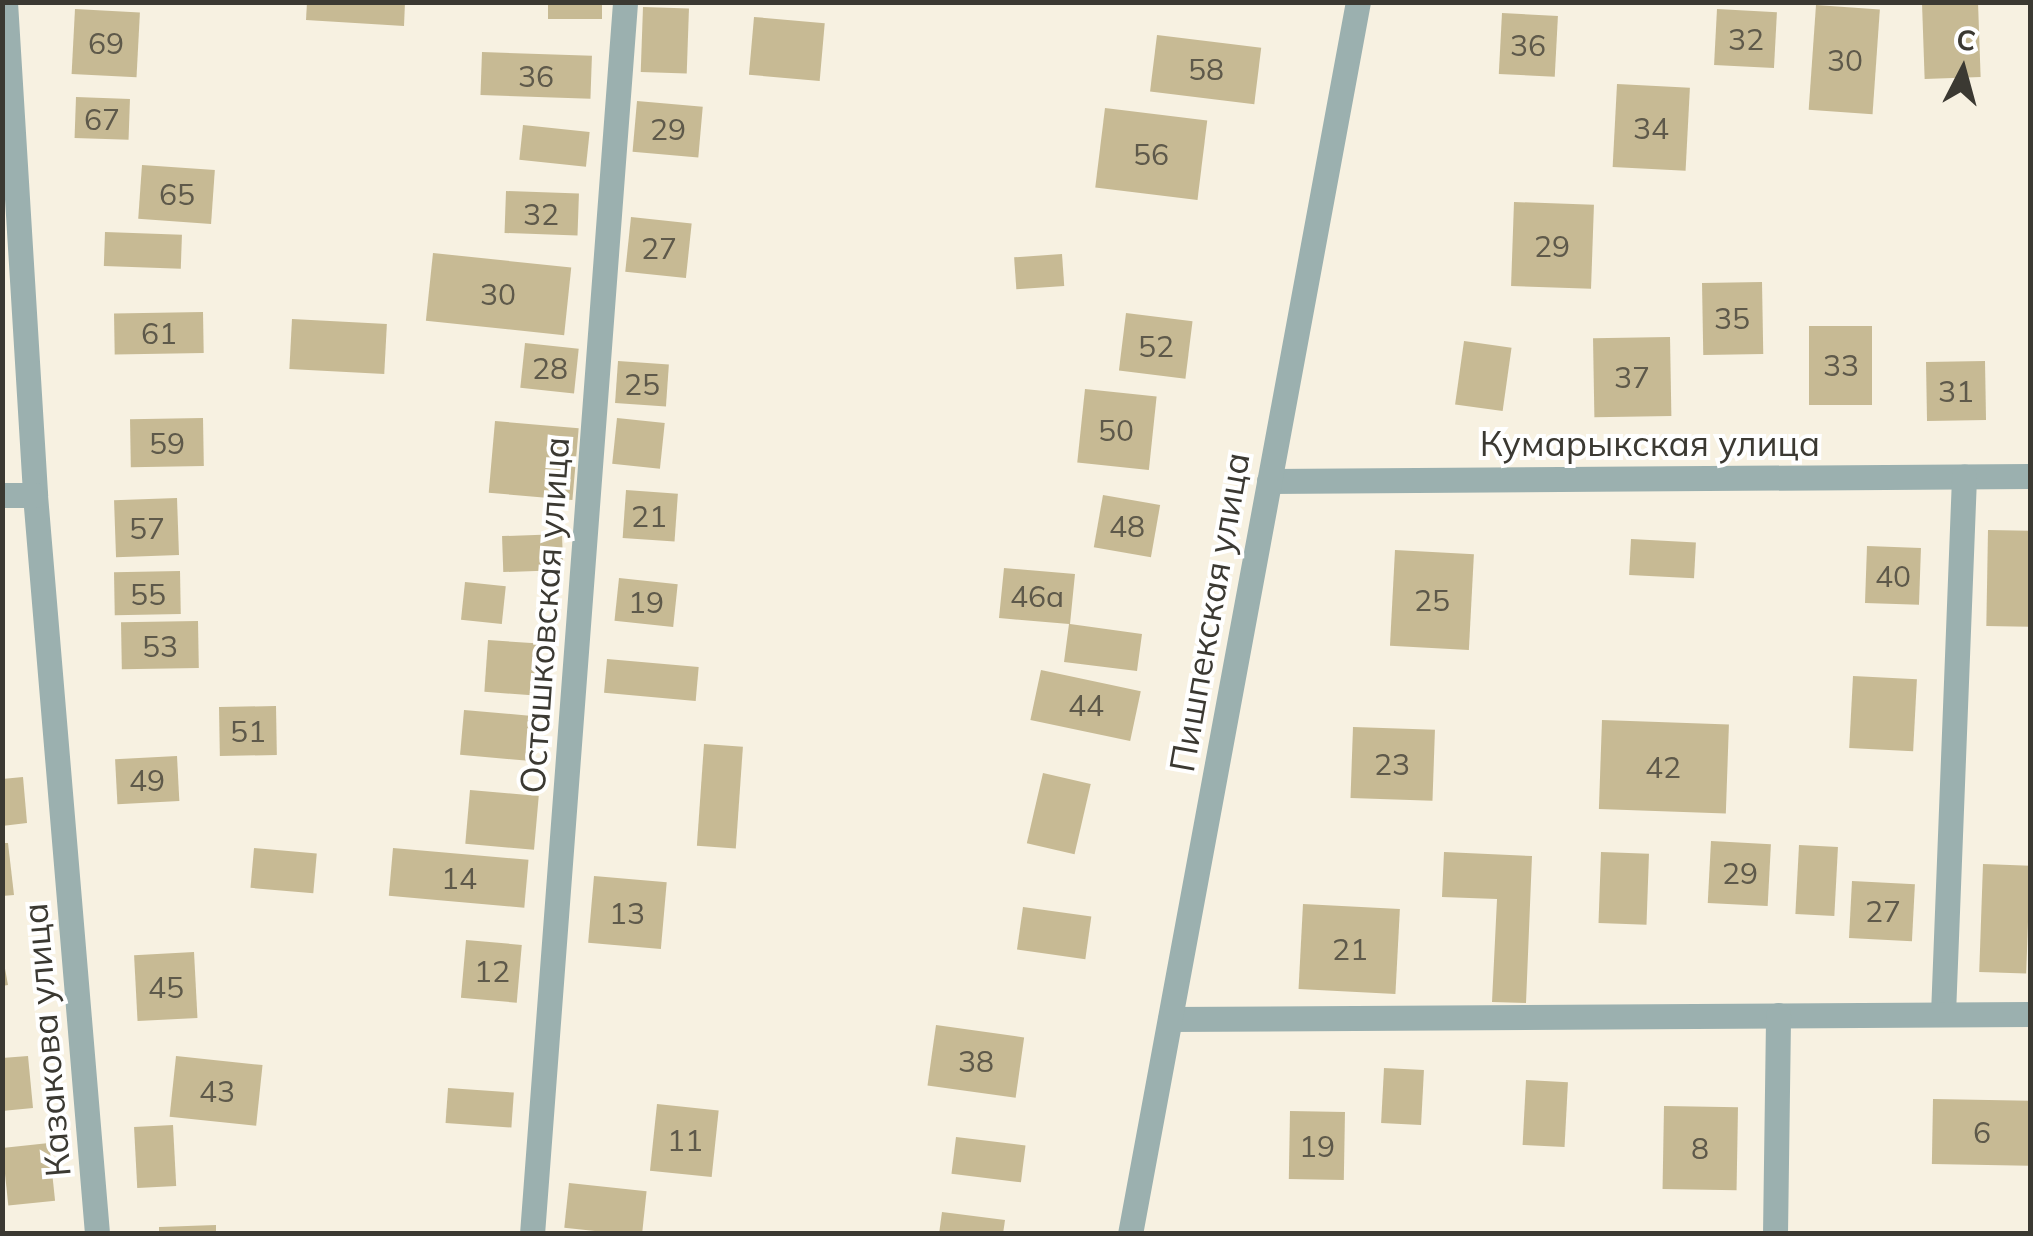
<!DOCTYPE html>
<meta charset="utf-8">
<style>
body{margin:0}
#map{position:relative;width:2033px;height:1236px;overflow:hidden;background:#f7f1e1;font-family:Mulish,sans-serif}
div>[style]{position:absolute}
.building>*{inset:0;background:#c7ba94;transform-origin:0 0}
.minor>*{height:25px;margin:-12.5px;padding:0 12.5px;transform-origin:12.5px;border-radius:12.5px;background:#9bb0af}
span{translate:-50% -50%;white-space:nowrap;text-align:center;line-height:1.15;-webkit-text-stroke:8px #fff;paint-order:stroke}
.number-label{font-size:30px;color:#5e594a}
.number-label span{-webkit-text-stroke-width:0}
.street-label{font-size:35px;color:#3b3932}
.frame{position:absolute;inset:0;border:5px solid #3b3932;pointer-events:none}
.north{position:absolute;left:1913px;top:20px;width:100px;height:100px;-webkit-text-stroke:8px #fff;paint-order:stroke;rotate:6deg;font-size:28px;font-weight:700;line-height:40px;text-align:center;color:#3b3932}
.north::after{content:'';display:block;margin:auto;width:35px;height:45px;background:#3b3932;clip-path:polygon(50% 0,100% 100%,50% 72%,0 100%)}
</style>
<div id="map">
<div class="building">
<div style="clip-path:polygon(307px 2px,405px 2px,404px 26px,306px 20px)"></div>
<div style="left:548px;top:2px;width:54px;height:17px"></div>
<div style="left:1978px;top:2px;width:75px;height:56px;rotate:88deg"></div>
<div style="left:1816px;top:5px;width:64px;height:105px;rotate:4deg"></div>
<div style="left:643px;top:7px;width:46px;height:65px;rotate:2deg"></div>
<div style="left:75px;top:9px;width:65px;height:65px;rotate:3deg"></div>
<div style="left:1717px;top:9px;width:60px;height:56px;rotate:3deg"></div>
<div style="left:1502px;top:13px;width:56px;height:61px;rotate:3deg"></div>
<div style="left:754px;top:17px;width:71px;height:58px;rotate:5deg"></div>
<div style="left:1157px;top:35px;width:105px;height:57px;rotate:7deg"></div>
<div style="left:482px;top:52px;width:110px;height:43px;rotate:2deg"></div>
<div style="left:1617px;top:84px;width:73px;height:83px;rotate:3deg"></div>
<div style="left:76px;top:97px;width:54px;height:41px;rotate:2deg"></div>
<div style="left:637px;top:101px;width:66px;height:51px;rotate:5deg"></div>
<div style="left:1105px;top:108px;width:103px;height:80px;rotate:7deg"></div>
<div style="left:523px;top:125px;width:67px;height:35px;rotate:6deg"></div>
<div style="left:142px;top:165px;width:73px;height:54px;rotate:4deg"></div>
<div style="left:506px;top:191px;width:73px;height:42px;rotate:2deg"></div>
<div style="left:1514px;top:202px;width:80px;height:84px;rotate:2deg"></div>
<div style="left:631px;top:217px;width:61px;height:55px;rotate:6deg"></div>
<div style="left:105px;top:232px;width:77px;height:34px;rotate:2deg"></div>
<div style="left:433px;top:253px;width:139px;height:68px;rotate:6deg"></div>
<div style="left:1062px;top:254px;width:32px;height:48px;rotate:86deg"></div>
<div style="left:1762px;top:282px;width:72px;height:60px;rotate:89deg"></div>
<div style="left:203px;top:312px;width:41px;height:89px;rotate:89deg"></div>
<div style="left:1126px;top:313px;width:67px;height:58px;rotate:7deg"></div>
<div style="left:292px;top:319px;width:95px;height:50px;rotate:3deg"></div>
<div style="left:1809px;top:326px;width:63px;height:79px"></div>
<div style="left:1670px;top:337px;width:79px;height:77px;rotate:89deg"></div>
<div style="left:1464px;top:341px;width:48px;height:64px;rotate:8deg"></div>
<div style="left:525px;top:343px;width:54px;height:45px;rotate:6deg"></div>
<div style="left:618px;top:361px;width:51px;height:42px;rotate:4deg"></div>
<div style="left:1985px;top:361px;width:59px;height:59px;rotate:89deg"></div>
<div style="left:1085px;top:389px;width:72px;height:74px;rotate:6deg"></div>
<div style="left:203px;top:418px;width:48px;height:73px;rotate:89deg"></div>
<div style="left:617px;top:418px;width:48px;height:46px;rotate:6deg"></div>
<div style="left:495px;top:421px;width:84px;height:72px;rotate:5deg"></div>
<div style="left:626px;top:490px;width:52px;height:48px;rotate:4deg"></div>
<div style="left:1103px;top:495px;width:58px;height:53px;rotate:10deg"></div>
<div style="left:177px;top:498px;width:57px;height:63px;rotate:88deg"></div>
<div style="left:1988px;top:530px;width:42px;height:96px;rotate:1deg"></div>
<div style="left:562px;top:534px;width:36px;height:60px;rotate:88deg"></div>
<div style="left:1631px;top:539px;width:65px;height:36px;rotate:3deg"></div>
<div style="left:1867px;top:546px;width:54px;height:57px;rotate:2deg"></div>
<div style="left:1395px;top:550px;width:79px;height:96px;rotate:3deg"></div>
<div style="clip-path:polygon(1004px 568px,1075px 574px,1070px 624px,1142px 634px,1137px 671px,1064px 662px,1069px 624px,999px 618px)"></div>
<div style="left:180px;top:571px;width:43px;height:66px;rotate:89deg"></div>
<div style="left:619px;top:578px;width:59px;height:43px;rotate:6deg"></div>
<div style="left:465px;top:582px;width:41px;height:38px;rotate:6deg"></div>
<div style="left:198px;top:621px;width:47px;height:77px;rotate:89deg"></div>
<div style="left:488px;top:640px;width:51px;height:52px;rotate:4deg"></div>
<div style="left:607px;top:659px;width:92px;height:34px;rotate:5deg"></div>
<div style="left:1041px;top:670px;width:102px;height:51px;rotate:12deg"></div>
<div style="left:1853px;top:676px;width:64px;height:72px;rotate:3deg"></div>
<div style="left:276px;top:706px;width:49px;height:57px;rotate:89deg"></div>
<div style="left:464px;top:710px;width:71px;height:45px;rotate:5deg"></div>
<div style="left:1602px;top:720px;width:127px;height:89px;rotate:2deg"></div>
<div style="left:1353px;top:727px;width:82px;height:71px;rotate:2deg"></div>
<div style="left:704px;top:744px;width:39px;height:102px;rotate:4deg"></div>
<div style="left:177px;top:756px;width:45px;height:62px;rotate:87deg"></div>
<div style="left:1043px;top:773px;width:49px;height:72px;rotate:13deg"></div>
<div style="clip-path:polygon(23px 777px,27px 823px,2px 826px,2px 779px)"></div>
<div style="left:470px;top:790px;width:69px;height:54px;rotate:5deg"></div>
<div style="left:1711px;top:841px;width:60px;height:62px;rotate:3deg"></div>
<div style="clip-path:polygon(2px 843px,8px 843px,14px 895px,2px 896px)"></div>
<div style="left:1799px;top:845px;width:39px;height:69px;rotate:3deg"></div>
<div style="left:254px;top:848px;width:63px;height:40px;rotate:5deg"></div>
<div style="left:393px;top:848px;width:136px;height:48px;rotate:5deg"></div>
<div style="clip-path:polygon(1444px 852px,1532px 856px,1526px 1003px,1492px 1002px,1497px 899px,1442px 897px)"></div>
<div style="left:1601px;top:852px;width:48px;height:71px;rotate:2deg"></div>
<div style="left:1983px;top:864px;width:47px;height:108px;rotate:2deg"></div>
<div style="left:594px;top:876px;width:73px;height:67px;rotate:5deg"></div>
<div style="left:1852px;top:881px;width:63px;height:57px;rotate:3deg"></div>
<div style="left:1303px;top:904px;width:97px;height:85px;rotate:3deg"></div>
<div style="left:1023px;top:907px;width:69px;height:43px;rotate:8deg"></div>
<div style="left:466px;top:940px;width:56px;height:58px;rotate:5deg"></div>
<div style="clip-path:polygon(2px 952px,8px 985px,2px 986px)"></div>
<div style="left:194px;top:952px;width:66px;height:60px;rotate:87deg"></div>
<div style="left:936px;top:1025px;width:89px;height:61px;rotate:8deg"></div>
<div style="clip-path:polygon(28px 1056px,33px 1108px,2px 1111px,2px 1058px)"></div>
<div style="left:176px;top:1056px;width:87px;height:61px;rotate:6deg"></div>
<div style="left:1384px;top:1068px;width:40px;height:55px;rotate:3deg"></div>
<div style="left:1526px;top:1080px;width:42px;height:65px;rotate:3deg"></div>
<div style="left:448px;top:1088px;width:66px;height:35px;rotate:4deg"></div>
<div style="left:1933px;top:1099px;width:97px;height:65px;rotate:1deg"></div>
<div style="left:657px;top:1104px;width:62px;height:67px;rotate:6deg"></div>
<div style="left:1664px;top:1106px;width:74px;height:83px;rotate:1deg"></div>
<div style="left:1290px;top:1111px;width:55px;height:68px;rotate:1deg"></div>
<div style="left:173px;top:1125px;width:61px;height:39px;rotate:87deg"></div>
<div style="left:956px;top:1137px;width:70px;height:37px;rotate:7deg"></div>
<div style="left:49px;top:1143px;width:58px;height:47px;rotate:84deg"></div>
<div style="left:569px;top:1183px;width:78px;height:45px;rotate:6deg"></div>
<div style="clip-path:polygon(942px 1212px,1005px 1220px,1003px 1234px,939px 1234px)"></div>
<div style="clip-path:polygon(216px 1225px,216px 1234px,159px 1234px,159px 1227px)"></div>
</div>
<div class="minor">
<div style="left:5px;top:2px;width:494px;rotate:86.5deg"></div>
<div style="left:35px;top:495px;width:742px;rotate:85.2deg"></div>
<div style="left:1269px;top:481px;width:761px;rotate:-0.38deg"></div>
<div style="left:2px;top:495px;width:33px"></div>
<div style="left:1943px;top:1014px;width:538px;rotate:-87.76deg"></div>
<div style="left:1170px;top:1019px;width:860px;rotate:-0.33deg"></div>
<div style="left:532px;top:1234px;width:1236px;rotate:-85.68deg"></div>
<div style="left:1130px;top:1234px;width:1253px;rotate:-79.52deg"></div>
<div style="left:1775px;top:1234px;width:219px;rotate:-89.2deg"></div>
</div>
<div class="number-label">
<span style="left:1746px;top:39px">32</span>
<span style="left:106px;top:43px">69</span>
<span style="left:1528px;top:45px">36</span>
<span style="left:1845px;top:60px">30</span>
<span style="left:1206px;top:69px">58</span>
<span style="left:536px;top:76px">36</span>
<span style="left:102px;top:119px">67</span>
<span style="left:1651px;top:128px">34</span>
<span style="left:668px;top:129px">29</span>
<span style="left:1151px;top:154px">56</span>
<span style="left:177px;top:194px">65</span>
<span style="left:541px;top:214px">32</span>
<span style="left:1552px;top:246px">29</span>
<span style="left:659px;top:248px">27</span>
<span style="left:498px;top:294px">30</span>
<span style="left:1732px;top:318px">35</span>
<span style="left:159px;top:333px">61</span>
<span style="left:1156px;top:346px">52</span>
<span style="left:1841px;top:365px">33</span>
<span style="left:550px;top:368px">28</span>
<span style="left:1632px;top:377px">37</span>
<span style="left:642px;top:384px">25</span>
<span style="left:1956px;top:391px">31</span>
<span style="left:1116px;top:430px">50</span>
<span style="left:167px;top:443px">59</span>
<span style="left:649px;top:516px">21</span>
<span style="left:1127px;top:526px">48</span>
<span style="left:147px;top:528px">57</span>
<span style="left:1893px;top:576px">40</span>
<span style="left:148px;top:594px">55</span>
<span style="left:1037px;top:596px">46a</span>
<span style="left:1432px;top:600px">25</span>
<span style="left:646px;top:602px">19</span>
<span style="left:160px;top:646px">53</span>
<span style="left:1086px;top:705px">44</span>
<span style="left:248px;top:731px">51</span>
<span style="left:1392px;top:764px">23</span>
<span style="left:1663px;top:767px">42</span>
<span style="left:147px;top:780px">49</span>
<span style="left:1740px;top:873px">29</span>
<span style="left:459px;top:878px">14</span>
<span style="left:1883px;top:911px">27</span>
<span style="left:627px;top:913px">13</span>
<span style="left:1350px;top:949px">21</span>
<span style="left:492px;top:971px">12</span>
<span style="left:166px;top:987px">45</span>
<span style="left:976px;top:1061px">38</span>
<span style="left:217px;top:1091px">43</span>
<span style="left:1982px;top:1132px">6</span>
<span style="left:685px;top:1140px">11</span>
<span style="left:1317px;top:1146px">19</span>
<span style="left:1700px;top:1148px">8</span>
</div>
<div class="street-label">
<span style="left:1650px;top:443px">Кумарыкская улица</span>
<span style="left:1209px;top:612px;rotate:-80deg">Пишпекская улица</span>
<span style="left:544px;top:615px;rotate:-86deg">Осташковская улица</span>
<span style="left:46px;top:1040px;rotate:-95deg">Казакова улица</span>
</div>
<div class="frame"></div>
<div class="north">С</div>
</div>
